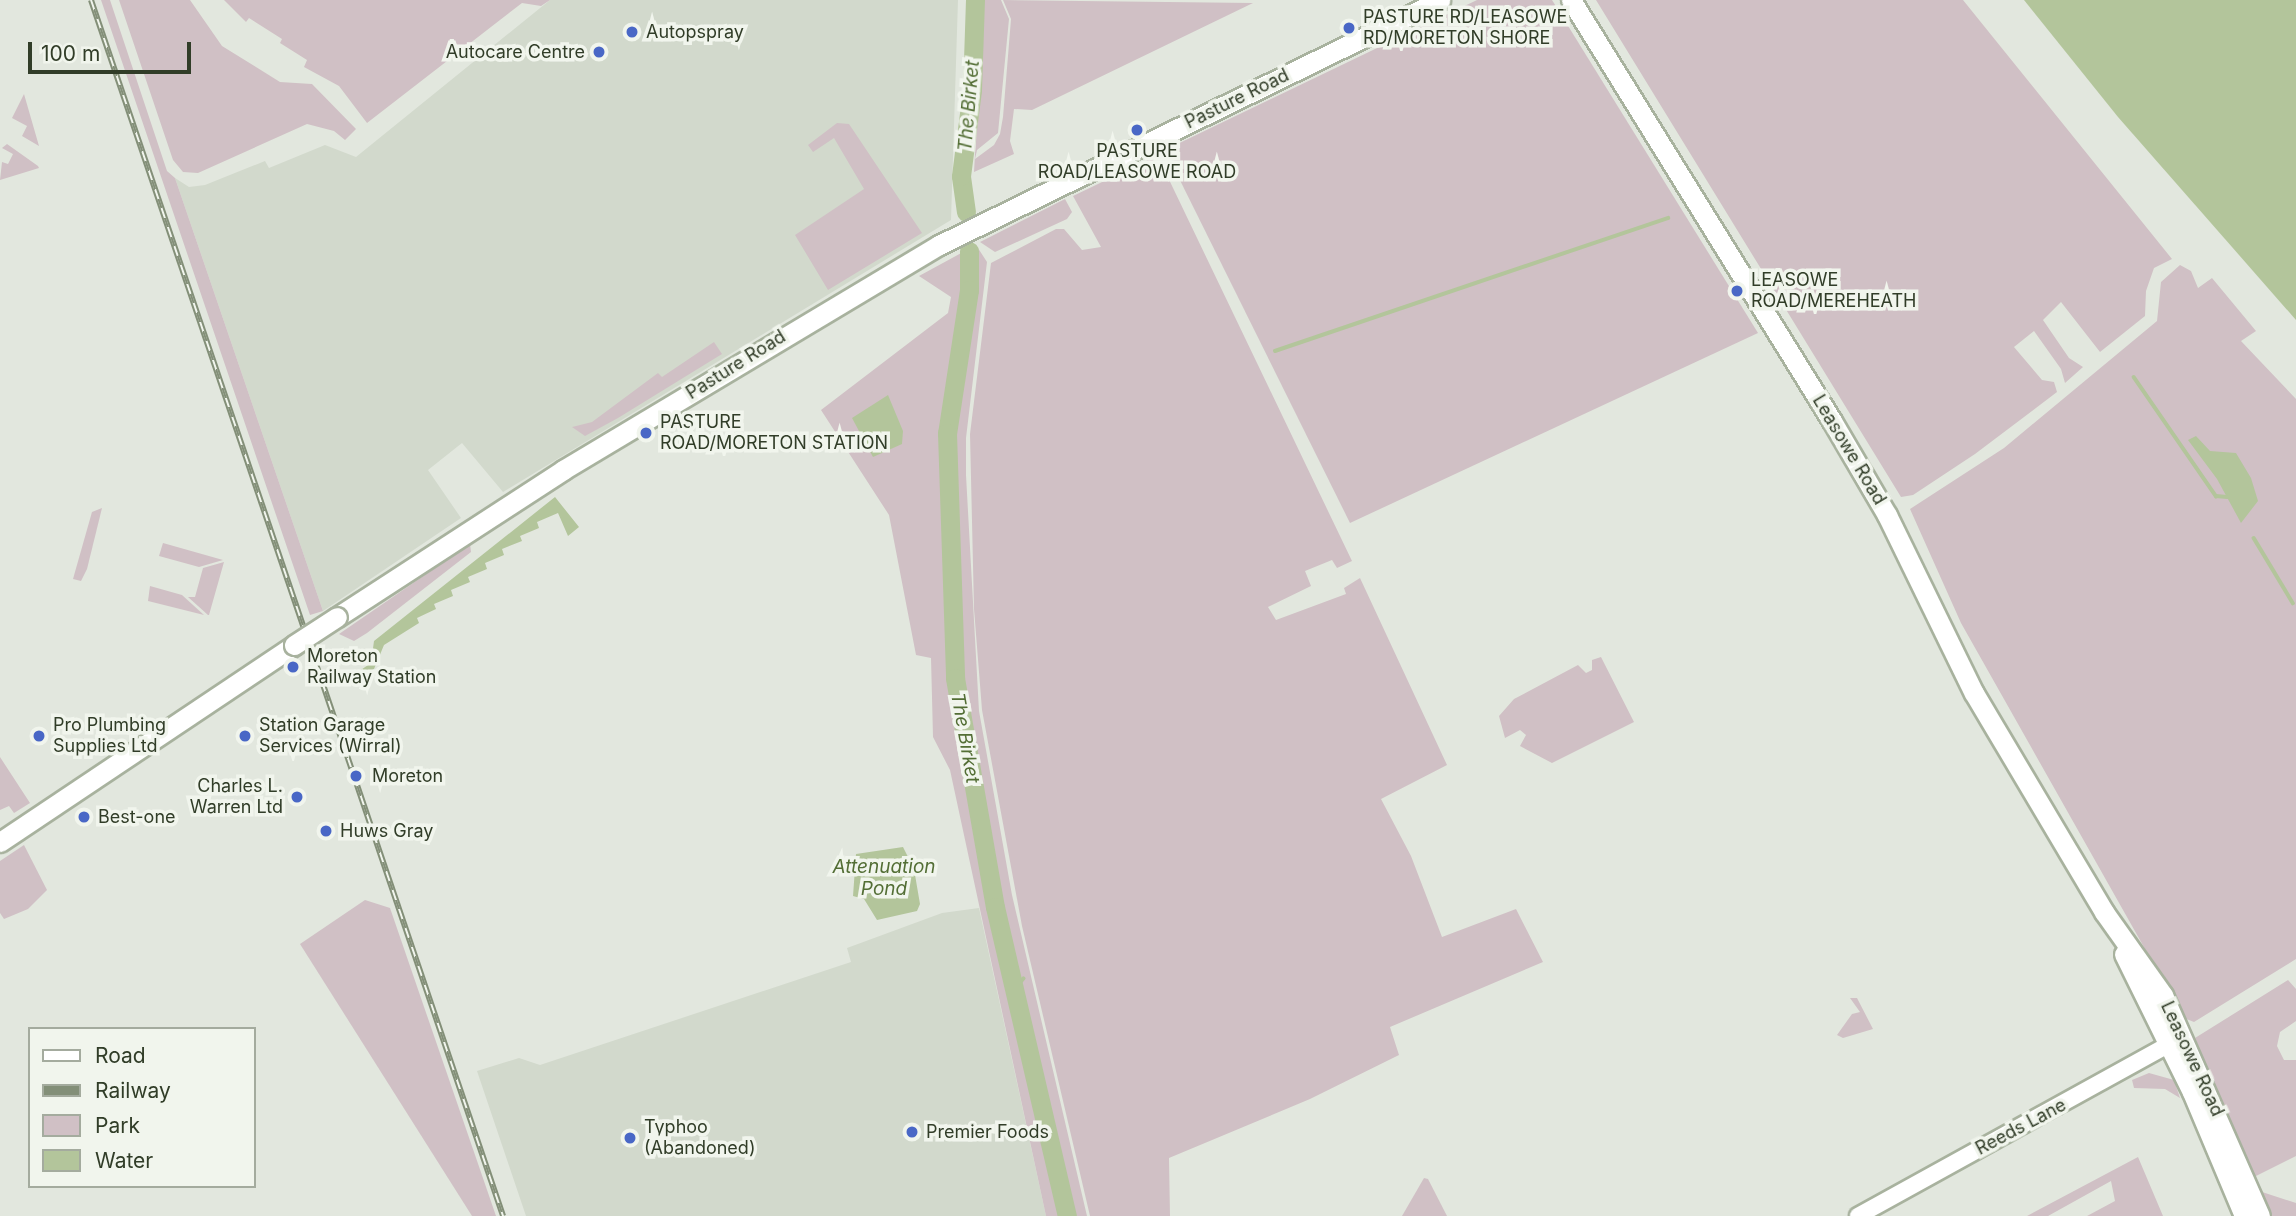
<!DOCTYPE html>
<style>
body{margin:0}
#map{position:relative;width:2296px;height:1216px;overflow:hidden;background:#e2e7de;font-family:Inter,sans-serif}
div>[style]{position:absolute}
.built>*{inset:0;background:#d2d9cc}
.green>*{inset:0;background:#d0c0c5}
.water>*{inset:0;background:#b3c59b}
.stream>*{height:3.5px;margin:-1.75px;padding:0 1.75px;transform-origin:1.75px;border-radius:1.75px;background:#b3c59b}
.river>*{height:19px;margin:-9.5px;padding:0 9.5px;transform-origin:9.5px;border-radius:9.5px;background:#b3c59b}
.roads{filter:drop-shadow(2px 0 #a8b29e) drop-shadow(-2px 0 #a8b29e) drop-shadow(0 2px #a8b29e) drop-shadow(0 -2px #a8b29e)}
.secondary>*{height:16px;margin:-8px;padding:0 8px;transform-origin:8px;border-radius:8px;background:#fff}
.primary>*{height:19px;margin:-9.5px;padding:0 9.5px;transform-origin:9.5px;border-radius:9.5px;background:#fff}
.rail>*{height:6px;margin-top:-3px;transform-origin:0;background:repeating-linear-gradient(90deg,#f1f5ed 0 10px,#838f78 0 20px);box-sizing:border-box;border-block:2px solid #838f78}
.bridges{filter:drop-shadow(2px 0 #a8b29e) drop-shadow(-2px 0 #a8b29e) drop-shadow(0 2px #a8b29e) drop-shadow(0 -2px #a8b29e)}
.primary-bridge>*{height:19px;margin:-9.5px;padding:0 9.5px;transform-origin:9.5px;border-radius:9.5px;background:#fff}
.dots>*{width:19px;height:19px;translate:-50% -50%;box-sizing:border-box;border:4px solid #f1f5ed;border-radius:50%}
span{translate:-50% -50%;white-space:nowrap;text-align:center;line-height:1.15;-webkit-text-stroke:7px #f1f5ed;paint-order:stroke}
.poi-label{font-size:18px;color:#313d28}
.left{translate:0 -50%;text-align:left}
.right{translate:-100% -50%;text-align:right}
.street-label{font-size:18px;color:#313d28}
.water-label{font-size:19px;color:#536e35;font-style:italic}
.legend{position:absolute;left:28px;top:1027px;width:228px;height:161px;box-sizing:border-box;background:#f1f5ed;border:2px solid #a4ab9e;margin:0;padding:9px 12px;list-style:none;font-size:21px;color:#313d28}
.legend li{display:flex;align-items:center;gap:14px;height:35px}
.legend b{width:35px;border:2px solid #a4ab9e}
.scale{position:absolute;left:28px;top:42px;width:163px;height:32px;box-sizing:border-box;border:4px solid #313d28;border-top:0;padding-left:9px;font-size:21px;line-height:24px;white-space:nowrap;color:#313d28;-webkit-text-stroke:5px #f1f5ed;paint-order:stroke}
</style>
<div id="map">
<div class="built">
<div style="clip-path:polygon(550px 0,958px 0,951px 220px,503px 492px,462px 443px,428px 470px,461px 518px,323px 611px,175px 178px,189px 187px,205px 185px,265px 161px,269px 168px,325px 145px,356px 157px)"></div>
<div style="clip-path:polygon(979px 908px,1046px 1216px,526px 1216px,477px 1071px,519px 1058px,540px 1065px,851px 962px,847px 948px,942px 913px)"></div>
</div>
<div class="green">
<div style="clip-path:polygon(101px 0,110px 0,167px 171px,175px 178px,323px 611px,310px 615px)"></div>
<div style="clip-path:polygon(119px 0,190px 0,222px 46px,280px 82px,312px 84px,356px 129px,345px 140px,334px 131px,307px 124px,198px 173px,183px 172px,173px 160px)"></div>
<div style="clip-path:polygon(224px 0,550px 0,541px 6px,522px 3px,367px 123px,339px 86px,304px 67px,307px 60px,280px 43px,282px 39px,249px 18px,246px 22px)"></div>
<div style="clip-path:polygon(984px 0,1001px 0,1009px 19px,998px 133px,977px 150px,975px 159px,994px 145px,1000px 134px,1003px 117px,1011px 19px,1003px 0,1253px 3px,1032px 110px,1014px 109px,1010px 141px,1014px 154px,974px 172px)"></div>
<div style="clip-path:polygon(1477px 0,1552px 0,1758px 333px,1350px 523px,1165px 150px)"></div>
<div style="clip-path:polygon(1596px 0,1963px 0,2172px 259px,2154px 268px,2146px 291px,2145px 316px,2100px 352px,2061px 302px,2043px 320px,2069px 358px,2083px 367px,2065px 383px,2061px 369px,2034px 331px,2014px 347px,2042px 380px,2054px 382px,2057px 392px,1975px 454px,1913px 495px,1901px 497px)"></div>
<div style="clip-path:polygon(24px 94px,39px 146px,22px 136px,27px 126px,12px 118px)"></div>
<div style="clip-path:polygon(837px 123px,849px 124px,922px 233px,828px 290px,795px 235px,864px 189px,834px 138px,813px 152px,808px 145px)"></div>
<div style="clip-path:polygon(7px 144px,38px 166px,39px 168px,0 180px,2px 162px,8px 164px,13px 154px,2px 148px)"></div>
<div style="clip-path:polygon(1150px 159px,1162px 165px,1352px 561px,1337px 568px,1332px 560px,1305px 571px,1311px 586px,1268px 607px,1276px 620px,1346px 594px,1344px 588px,1360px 578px,1447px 765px,1381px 799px,1411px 856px,1442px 937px,1516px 909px,1543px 962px,1390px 1027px,1399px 1055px,1310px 1099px,1169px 1158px,1170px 1216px,1090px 1216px,1022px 926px,982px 710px,974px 609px,970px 434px,991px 263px,1056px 229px,1064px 229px,1082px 250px,1101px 247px,1073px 196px)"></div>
<div style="clip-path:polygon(1065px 199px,1072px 212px,1067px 219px,995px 252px,980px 242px)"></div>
<div style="clip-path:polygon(976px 245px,987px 262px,966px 438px,966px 475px,979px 711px,1012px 895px,1087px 1216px,1046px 1216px,950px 770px,933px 737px,931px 658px,916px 655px,889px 515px,821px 410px,948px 313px,951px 297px,919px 276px)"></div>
<div style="clip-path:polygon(2180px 265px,2191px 271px,2198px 288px,2212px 278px,2256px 331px,2241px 341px,2296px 399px,2296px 959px,2194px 1022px,2184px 1018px,1961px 623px,1910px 509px,2004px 448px,2157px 321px,2161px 282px)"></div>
<div style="clip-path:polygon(714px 342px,722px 354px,618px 418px,585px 436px,572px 427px,592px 422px,658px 373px,662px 377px)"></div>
<div style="clip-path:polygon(102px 508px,87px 569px,81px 581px,73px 579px,92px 512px)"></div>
<div style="clip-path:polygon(163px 543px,223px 560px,199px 567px,159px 556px)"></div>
<div style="clip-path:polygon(470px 544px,471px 552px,367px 633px,354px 641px,339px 634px)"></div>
<div style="clip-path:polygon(224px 562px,209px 615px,208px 615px,188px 597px,195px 597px,203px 568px)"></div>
<div style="clip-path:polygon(150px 586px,182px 595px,204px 615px,148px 601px)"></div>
<div style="clip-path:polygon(1601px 657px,1634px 722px,1552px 763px,1520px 746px,1526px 735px,1520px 730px,1505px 738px,1499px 716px,1514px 699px,1578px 665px,1586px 673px,1592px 670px,1592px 660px)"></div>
<div style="clip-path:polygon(0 757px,30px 803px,14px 813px,9px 806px,0 810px)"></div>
<div style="clip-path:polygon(24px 845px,47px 890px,28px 909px,4px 919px,0 913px,0 861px)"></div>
<div style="clip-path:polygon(365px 900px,390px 908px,496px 1216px,472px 1216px,300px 944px)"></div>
<div style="clip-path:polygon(2288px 980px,2296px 989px,2296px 1021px,2280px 1032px,2277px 1046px,2284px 1060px,2296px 1060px,2296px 1156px,2254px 1177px,2195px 1038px)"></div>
<div style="clip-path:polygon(1850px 998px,1857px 998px,1873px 1029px,1843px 1038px,1837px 1035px,1852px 1014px,1860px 1012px)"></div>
<div style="clip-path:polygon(2149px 1073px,2174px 1080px,2180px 1098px,2165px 1089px,2134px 1088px,2132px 1080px)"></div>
<div style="clip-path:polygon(2138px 1157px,2163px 1216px,2087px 1216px,2115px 1201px,2111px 1181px,2048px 1216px,2027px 1216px)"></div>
<div style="clip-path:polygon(1424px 1178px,1428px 1179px,1447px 1216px,1402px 1216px)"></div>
<div style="clip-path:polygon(2259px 1191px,2296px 1203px,2296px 1216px,2269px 1216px)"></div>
</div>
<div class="water">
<div style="clip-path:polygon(2024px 0,2296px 0,2296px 320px,2118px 117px)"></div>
<div style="clip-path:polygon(888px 395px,903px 431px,902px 444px,873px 457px,852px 418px)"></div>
<div style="clip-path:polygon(2196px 436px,2210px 451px,2236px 453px,2251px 478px,2258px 501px,2241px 523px,2217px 479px,2188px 440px)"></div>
<div style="clip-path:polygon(555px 497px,579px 527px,568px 536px,558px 513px,537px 522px,539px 528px,520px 536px,522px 541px,502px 549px,504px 555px,485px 563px,487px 569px,468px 577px,470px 582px,451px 590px,453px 596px,434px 604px,436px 609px,417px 618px,419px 623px,384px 645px,374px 669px,354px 681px,352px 676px,371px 663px,374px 641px)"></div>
<div style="clip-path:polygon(903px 847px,914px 869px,920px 904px,917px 911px,877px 920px,864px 899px,853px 896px,856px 854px)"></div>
</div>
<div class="stream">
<div style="left:1275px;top:351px;width:415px;rotate:-18.7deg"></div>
<div style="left:2134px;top:377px;width:145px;rotate:55.4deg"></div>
<div style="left:2216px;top:496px;width:11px;rotate:5deg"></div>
<div style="left:2254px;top:538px;width:76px;rotate:59deg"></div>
<div style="left:1013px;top:991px;width:16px;rotate:-50deg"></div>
</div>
<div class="river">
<div style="left:966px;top:212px;width:36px;rotate:-98deg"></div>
<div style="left:961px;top:176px;width:87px;rotate:-82.7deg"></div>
<div style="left:972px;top:90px;width:90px;rotate:-88.1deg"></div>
<div style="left:969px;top:251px;width:39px;rotate:90deg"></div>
<div style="left:969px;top:290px;width:145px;rotate:98.7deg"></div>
<div style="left:947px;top:433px;width:245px;rotate:88.1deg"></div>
<div style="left:955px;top:678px;width:232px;rotate:80.1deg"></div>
<div style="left:995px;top:907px;width:317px;rotate:76.9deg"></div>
</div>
<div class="roads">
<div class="secondary">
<div style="left:1858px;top:1216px;width:364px;rotate:-28.9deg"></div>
</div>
<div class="primary">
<div style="left:1571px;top:0;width:495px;rotate:58.2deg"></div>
<div style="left:1832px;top:421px;width:109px;rotate:59.7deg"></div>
<div style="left:1887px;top:515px;width:198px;rotate:64deg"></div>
<div style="left:1974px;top:693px;width:255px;rotate:59.3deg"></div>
<div style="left:2104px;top:912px;width:102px;rotate:54.6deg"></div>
<div style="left:2163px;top:995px;width:241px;rotate:66.3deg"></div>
<div style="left:337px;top:617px;width:270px;rotate:-33deg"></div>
<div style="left:563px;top:470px;width:438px;rotate:-30.9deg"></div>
<div style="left:939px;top:245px;width:558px;rotate:-26.06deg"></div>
<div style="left:0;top:842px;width:354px;rotate:-33.8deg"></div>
<div style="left:2124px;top:954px;width:154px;rotate:63.8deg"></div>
<div style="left:2192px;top:1092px;width:134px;rotate:67.2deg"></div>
</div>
</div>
<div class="rail">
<div style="left:91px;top:0;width:1284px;rotate:71.28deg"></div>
</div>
<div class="bridges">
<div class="primary-bridge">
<div style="left:294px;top:645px;width:51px;rotate:-33.1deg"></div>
</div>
</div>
<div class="dots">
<div style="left:1349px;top:28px;background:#4967c6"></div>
<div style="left:632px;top:32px;background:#4967c6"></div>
<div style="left:599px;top:52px;background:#4967c6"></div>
<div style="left:1137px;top:130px;background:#4967c6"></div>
<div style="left:1737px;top:291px;background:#4967c6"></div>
<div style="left:646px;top:433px;background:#4967c6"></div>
<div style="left:293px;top:667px;background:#4967c6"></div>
<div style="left:39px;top:736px;background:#4967c6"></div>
<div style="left:245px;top:736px;background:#4967c6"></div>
<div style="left:356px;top:776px;background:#4967c6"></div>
<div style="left:297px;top:797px;background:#4967c6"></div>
<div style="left:84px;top:817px;background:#4967c6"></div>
<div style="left:326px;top:831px;background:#4967c6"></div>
<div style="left:912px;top:1132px;background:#4967c6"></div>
<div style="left:630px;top:1138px;background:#4967c6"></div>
</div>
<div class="poi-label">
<span class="left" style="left:1363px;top:28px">PASTURE RD/LEASOWE<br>RD/MORETON SHORE</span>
<span class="left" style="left:646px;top:32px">Autopspray</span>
<span class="right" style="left:585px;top:52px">Autocare Centre</span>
<span style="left:1137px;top:162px">PASTURE<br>ROAD/LEASOWE ROAD</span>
<span class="left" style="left:1751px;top:291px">LEASOWE<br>ROAD/MEREHEATH</span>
<span class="left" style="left:660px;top:433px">PASTURE<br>ROAD/MORETON STATION</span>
<span class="left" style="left:307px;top:667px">Moreton<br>Railway Station</span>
<span class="left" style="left:53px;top:736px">Pro Plumbing<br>Supplies Ltd</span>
<span class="left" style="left:259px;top:736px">Station Garage<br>Services (Wirral)</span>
<span class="left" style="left:372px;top:776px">Moreton</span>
<span class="right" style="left:283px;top:797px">Charles L.<br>Warren Ltd</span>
<span class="left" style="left:98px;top:817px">Best-one</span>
<span class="left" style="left:340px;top:831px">Huws Gray</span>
<span class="left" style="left:644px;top:1138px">Typhoo<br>(Abandoned)</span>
<span class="left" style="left:926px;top:1132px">Premier Foods</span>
</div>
<div class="street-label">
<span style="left:1237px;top:99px;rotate:-26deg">Pasture Road</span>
<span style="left:736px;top:365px;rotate:-32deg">Pasture Road</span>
<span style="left:1849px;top:450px;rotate:59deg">Leasowe Road</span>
<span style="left:2192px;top:1059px;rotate:65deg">Leasowe Road</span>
<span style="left:2021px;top:1127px;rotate:-28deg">Reeds Lane</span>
</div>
<div class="water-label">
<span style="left:969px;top:106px;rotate:-85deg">The Birket</span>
<span style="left:965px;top:738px;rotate:80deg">The Birket</span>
<span style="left:884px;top:878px">Attenuation<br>Pond</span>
</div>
<ul class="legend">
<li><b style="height:9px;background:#fff"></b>Road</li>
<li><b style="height:9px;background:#838f78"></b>Railway</li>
<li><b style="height:19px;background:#d0c0c5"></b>Park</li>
<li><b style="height:19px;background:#b3c59b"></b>Water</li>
</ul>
<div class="scale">100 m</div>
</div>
